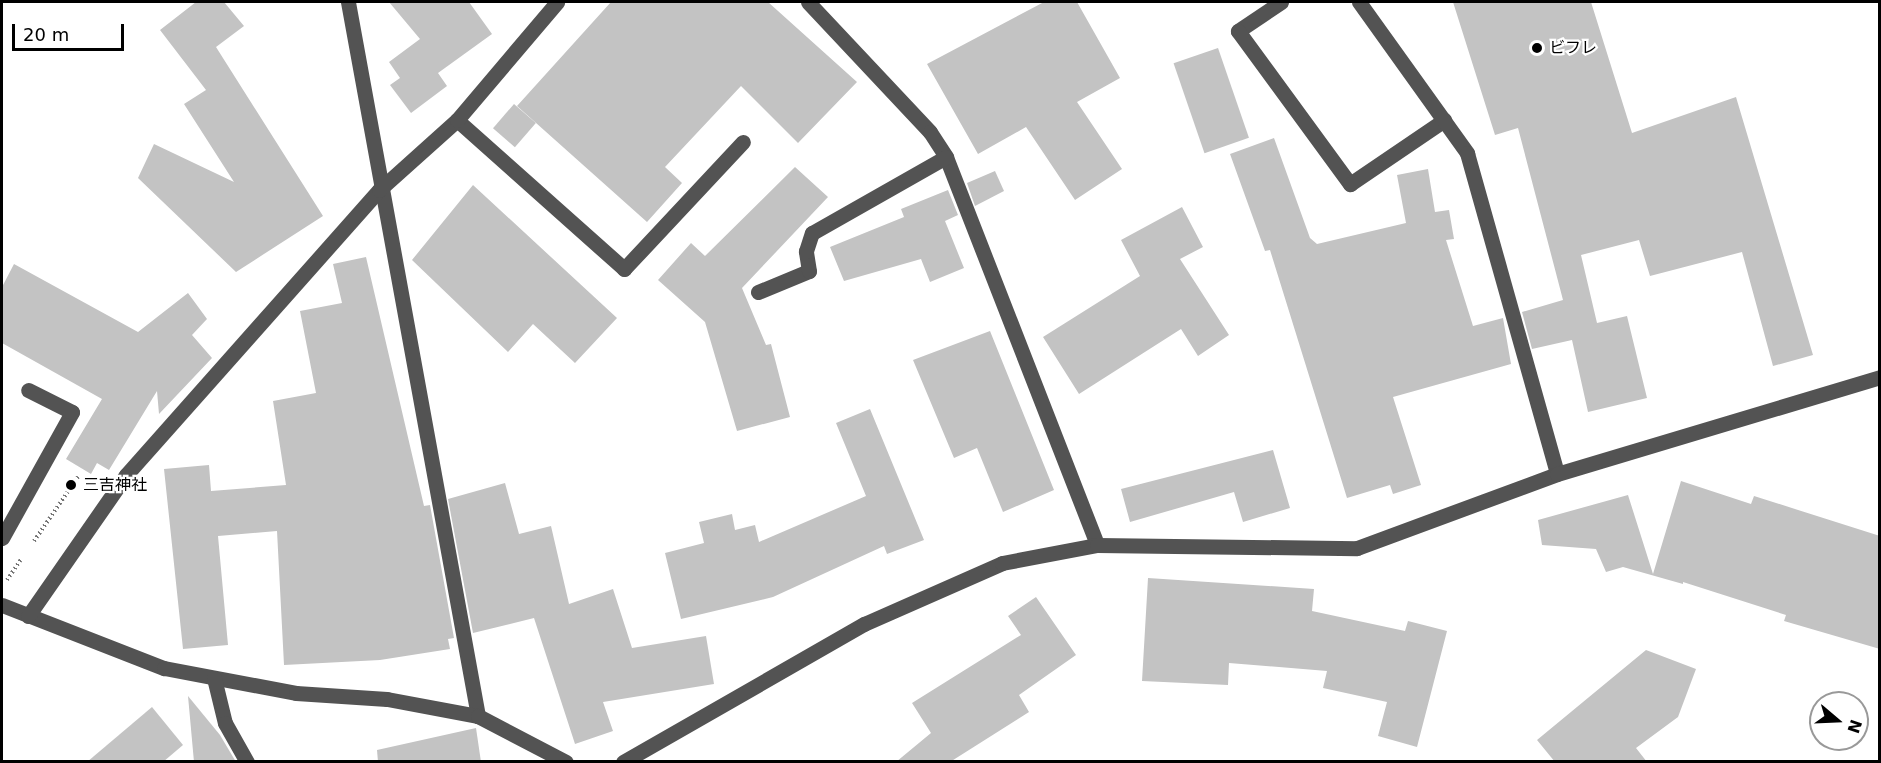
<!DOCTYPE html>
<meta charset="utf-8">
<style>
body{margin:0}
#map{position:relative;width:1881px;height:763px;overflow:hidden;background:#fff;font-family:"DejaVu Sans","Noto Sans JP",sans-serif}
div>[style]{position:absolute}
.building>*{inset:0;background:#c3c3c3;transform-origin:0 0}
.path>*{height:4px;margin-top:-2px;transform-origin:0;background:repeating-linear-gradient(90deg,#757575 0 1.5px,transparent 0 4.5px)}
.minor>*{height:15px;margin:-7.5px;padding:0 7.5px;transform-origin:7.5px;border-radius:7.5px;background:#535353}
.dots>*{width:16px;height:16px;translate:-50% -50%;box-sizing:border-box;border:3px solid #fff;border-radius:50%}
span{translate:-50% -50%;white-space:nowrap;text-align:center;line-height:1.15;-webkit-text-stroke:4.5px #fff;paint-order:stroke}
.poi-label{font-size:16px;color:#000}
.left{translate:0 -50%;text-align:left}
.frame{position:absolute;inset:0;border:3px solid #000;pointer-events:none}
.north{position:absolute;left:1809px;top:691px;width:60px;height:60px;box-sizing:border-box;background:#fff;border:2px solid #999;border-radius:50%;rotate:109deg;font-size:16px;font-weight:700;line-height:24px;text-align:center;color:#000}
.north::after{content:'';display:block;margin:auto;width:21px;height:27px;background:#000;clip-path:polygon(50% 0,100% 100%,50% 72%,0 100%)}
.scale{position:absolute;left:12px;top:24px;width:112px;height:27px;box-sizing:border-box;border:3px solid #000;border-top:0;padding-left:8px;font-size:18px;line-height:21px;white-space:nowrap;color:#000;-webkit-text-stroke:4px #fff;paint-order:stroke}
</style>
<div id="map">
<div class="building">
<div style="clip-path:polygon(196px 2px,224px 2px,244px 26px,216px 47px,323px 216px,236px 272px,138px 178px,154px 144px,234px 182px,184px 104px,206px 90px,160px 30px)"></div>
<div style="clip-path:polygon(389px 2px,469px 2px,492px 34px,438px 73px,447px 86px,411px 113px,390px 85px,400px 78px,389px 62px,420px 39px)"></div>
<div style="clip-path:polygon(611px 2px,768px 2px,857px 82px,798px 143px,741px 86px,665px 167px,682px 183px,647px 222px,517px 106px)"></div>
<div style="clip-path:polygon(1044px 2px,1077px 2px,1120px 78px,1077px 102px,1122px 169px,1075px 200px,1026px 127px,978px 154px,927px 64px)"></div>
<div style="clip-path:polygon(1453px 2px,1591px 2px,1632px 133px,1736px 97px,1813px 355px,1773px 366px,1742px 252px,1650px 276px,1639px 240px,1581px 255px,1597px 323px,1627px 316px,1647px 398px,1588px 412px,1572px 340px,1532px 349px,1522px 312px,1563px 300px,1518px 128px,1495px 135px)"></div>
<div style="left:1218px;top:48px;width:95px;height:47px;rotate:71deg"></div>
<div style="left:514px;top:104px;width:29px;height:32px;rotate:41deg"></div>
<div style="clip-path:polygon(1274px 138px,1310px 238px,1317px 244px,1406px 223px,1397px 175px,1428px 169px,1435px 212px,1449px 210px,1454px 239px,1446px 240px,1473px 326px,1503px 318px,1511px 364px,1393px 397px,1421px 485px,1393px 494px,1390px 485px,1347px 498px,1270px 250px,1265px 251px,1230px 154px)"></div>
<div style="clip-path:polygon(795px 167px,828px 197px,742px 288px,766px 345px,771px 344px,790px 417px,737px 431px,705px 322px,658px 280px,691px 243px,705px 256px)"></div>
<div style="clip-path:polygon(995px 171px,1004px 191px,975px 206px,967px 183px)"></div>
<div style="clip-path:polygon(473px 185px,617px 318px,575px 363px,533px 324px,508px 352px,412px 260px)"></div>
<div style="clip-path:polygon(948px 190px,958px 215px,945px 221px,964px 268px,930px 282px,921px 259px,844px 281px,830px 247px,904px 217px,901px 209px)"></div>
<div style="clip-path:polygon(1182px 207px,1203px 247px,1180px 259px,1229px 335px,1198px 356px,1181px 329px,1079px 394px,1043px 337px,1140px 276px,1121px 240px)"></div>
<div style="clip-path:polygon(366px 257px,424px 506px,430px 505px,454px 638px,448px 639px,450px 649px,380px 660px,284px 665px,277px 531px,218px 536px,228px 645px,183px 649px,164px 469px,209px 465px,211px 491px,286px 485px,273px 401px,316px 393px,300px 311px,342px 303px,333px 264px)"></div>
<div style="clip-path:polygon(14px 264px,138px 332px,188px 293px,207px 319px,192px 335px,212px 358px,159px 414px,157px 391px,109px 470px,97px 463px,91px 474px,66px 459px,102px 399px,2px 343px,2px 287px)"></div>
<div style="clip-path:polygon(990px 331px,1054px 490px,1003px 512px,977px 448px,954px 458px,913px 360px)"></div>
<div style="clip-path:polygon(870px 409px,924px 540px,887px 554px,884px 546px,773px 597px,681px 619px,665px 553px,704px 543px,699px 522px,732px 514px,735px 530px,755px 525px,759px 542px,866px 496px,836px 423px)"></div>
<div style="clip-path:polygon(1273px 450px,1290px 508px,1243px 522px,1234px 492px,1130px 522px,1121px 489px)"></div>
<div style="clip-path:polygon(1681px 481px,1751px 504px,1754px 496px,1880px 536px,1880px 649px,1784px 621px,1786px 615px,1683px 582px,1683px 584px,1623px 567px,1606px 572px,1596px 549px,1542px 545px,1538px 520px,1628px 495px,1653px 574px)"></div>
<div style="clip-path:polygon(505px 483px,519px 534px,551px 526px,569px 604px,613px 589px,632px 648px,706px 636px,714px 684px,603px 702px,613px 731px,575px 744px,534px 618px,473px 633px,448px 499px)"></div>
<div style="clip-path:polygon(1148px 578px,1314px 589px,1312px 611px,1405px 631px,1408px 621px,1447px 631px,1417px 747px,1378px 736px,1387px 702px,1323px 688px,1327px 671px,1229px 663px,1228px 685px,1142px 681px)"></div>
<div style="clip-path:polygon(1036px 597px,1076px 655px,1019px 695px,1029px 712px,950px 762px,896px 762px,931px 733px,912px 703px,1021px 635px,1008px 616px)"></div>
<div style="clip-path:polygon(1646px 650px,1696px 669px,1678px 717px,1636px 748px,1647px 762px,1555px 762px,1537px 740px)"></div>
<div style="clip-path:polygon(188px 696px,220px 735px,236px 762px,194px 762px)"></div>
<div style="clip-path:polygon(152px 707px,183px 745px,163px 762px,87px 762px)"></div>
<div style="clip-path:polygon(476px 728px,481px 762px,378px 762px,377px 750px)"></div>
</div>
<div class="path">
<div style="left:34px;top:541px;width:78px;rotate:-55.5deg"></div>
<div style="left:7px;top:580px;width:25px;rotate:-56deg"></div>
</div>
<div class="minor">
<div style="left:348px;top:2px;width:726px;rotate:79.68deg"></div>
<div style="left:808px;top:2px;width:178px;rotate:46.8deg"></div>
<div style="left:930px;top:132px;width:30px;rotate:57deg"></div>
<div style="left:946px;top:157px;width:416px;rotate:68.7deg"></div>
<div style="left:1281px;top:2px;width:52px;rotate:146deg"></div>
<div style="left:1238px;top:31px;width:190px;rotate:53.8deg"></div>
<div style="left:1350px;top:184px;width:114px;rotate:-34.2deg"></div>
<div style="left:1359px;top:2px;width:186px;rotate:54.4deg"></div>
<div style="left:1467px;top:153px;width:333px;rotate:74.3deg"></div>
<div style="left:457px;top:120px;width:224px;rotate:41.7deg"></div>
<div style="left:624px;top:269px;width:174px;rotate:-46.9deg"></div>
<div style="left:758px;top:292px;width:55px;rotate:-22.4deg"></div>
<div style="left:809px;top:271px;width:20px;rotate:-99deg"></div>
<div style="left:806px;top:251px;width:19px;rotate:-72deg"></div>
<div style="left:812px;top:233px;width:154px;rotate:-29.6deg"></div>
<div style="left:2px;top:538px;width:144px;rotate:-60.9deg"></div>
<div style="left:72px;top:412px;width:49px;rotate:-153.4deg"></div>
<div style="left:2px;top:605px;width:174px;rotate:21.3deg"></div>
<div style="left:164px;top:668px;width:134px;rotate:10.7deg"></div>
<div style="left:296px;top:693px;width:91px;rotate:3.8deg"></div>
<div style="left:387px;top:699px;width:93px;rotate:10.6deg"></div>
<div style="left:478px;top:716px;width:99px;rotate:27.6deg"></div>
<div style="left:28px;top:616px;width:172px;rotate:-55.2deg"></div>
<div style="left:126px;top:475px;width:381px;rotate:-48.4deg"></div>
<div style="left:379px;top:190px;width:105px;rotate:-41.9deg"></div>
<div style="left:457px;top:120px;width:155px;rotate:-49.7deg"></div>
<div style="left:214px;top:678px;width:46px;rotate:76.3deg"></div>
<div style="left:225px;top:723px;width:45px;rotate:60.6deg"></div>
<div style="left:623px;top:762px;width:278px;rotate:-29.8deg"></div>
<div style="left:864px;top:624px;width:151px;rotate:-23.8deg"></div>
<div style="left:1002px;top:563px;width:97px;rotate:-10.7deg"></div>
<div style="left:1097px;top:545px;width:260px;rotate:0.7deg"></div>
<div style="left:1357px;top:548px;width:213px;rotate:-20.3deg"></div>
<div style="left:1557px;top:474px;width:337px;rotate:-16.7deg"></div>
</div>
<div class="dots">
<div style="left:1537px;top:48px;background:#000"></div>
<div style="left:71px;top:485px;background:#000"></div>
</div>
<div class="poi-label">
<span class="left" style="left:1549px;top:48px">ビフレ</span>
<span class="left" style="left:83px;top:485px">三吉神社</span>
</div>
<div class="frame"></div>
<div class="north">N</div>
<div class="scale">20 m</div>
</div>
